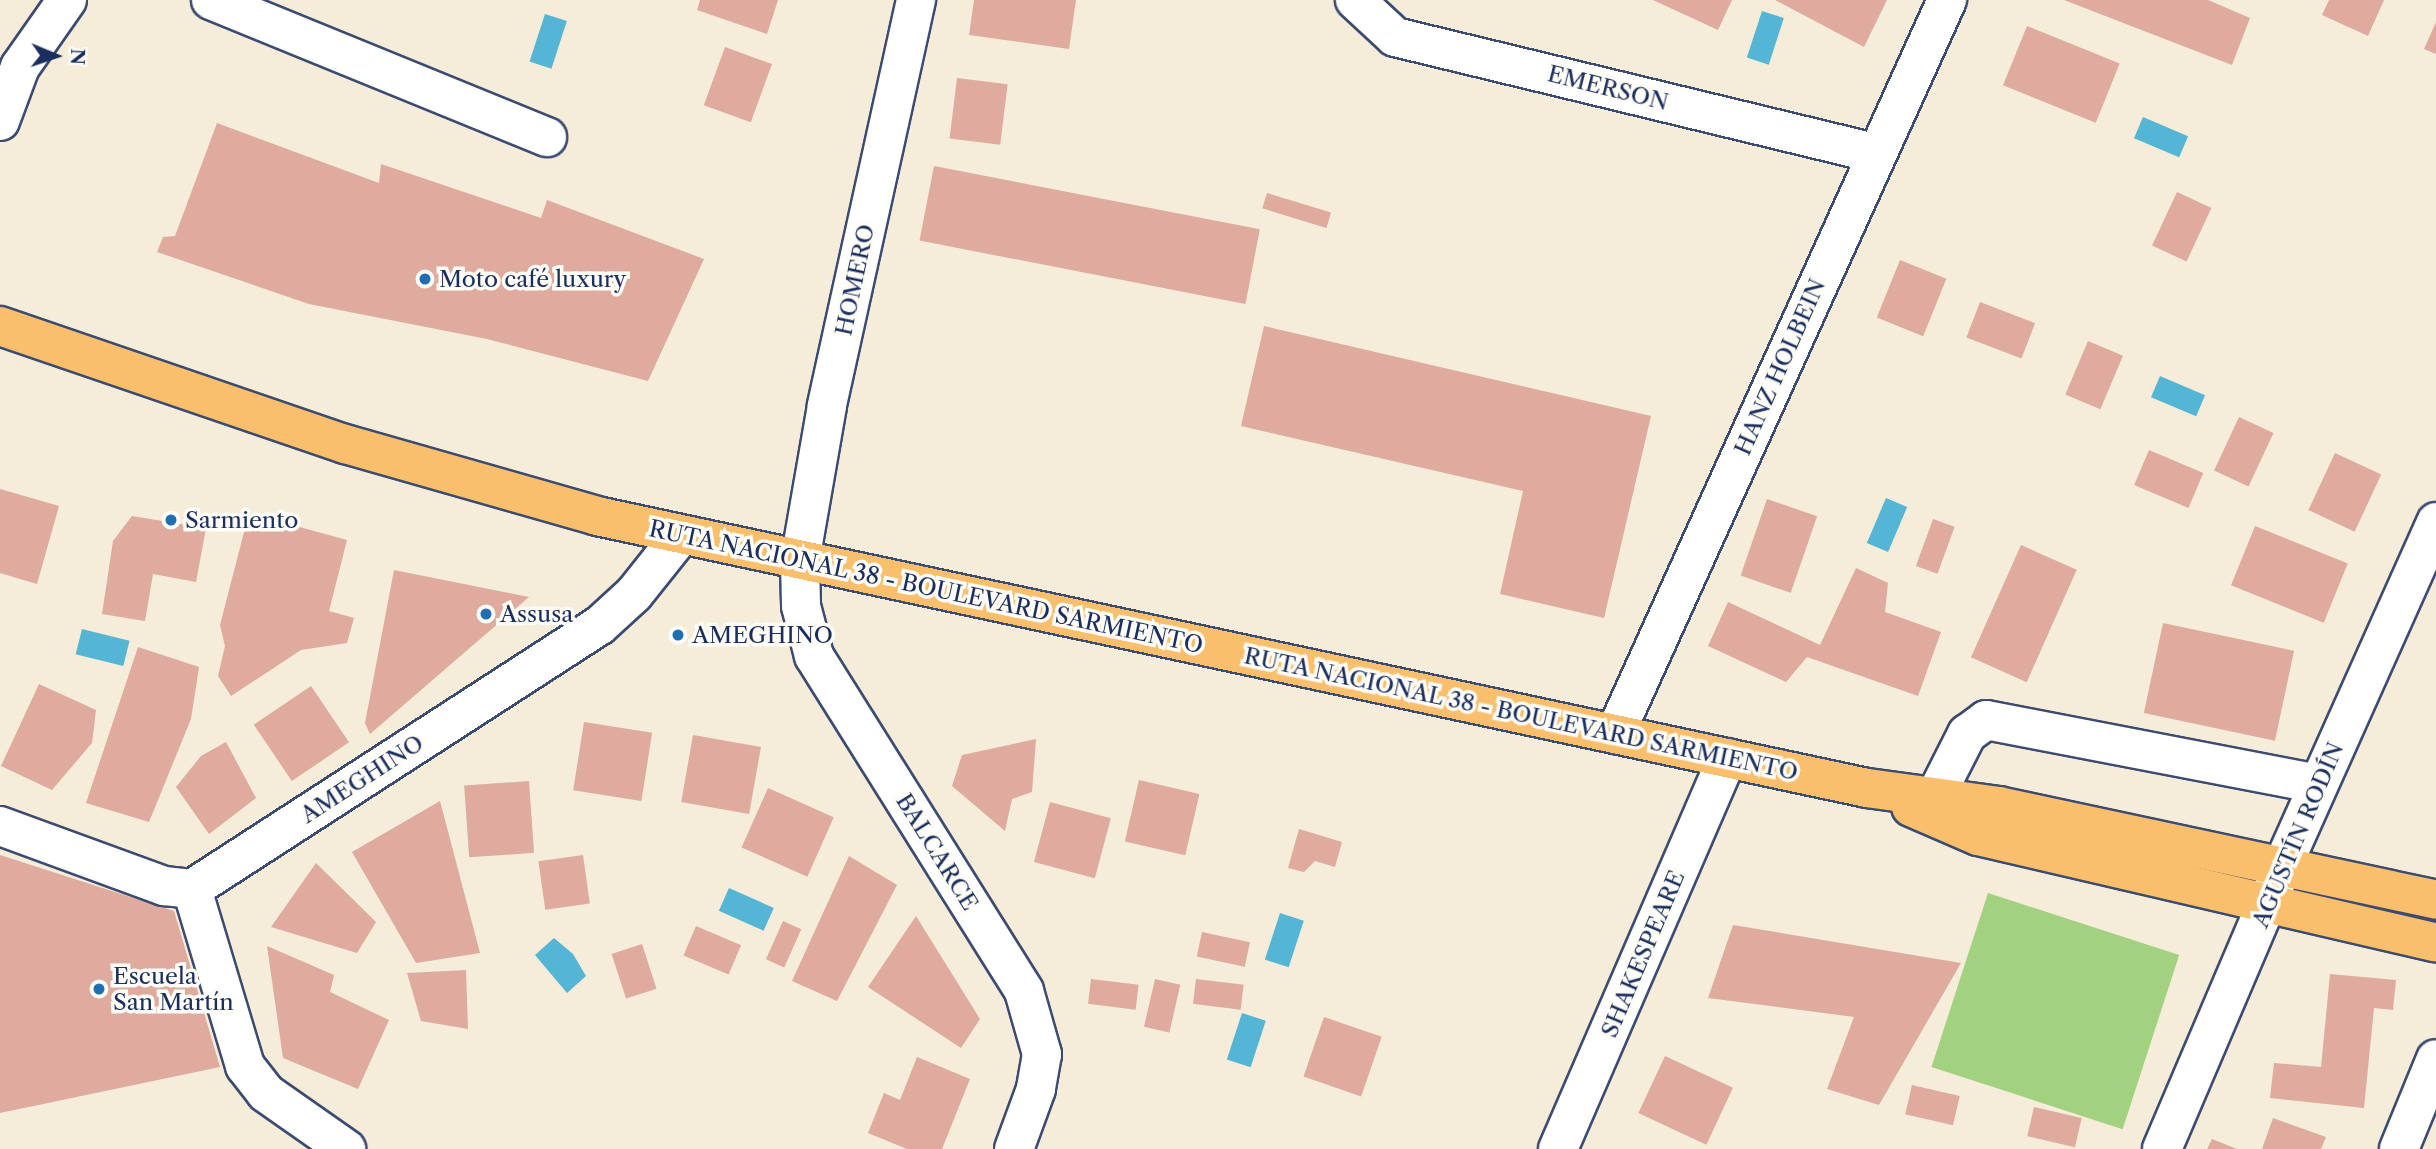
<!DOCTYPE html>
<meta charset="utf-8">
<style>
body{margin:0}
#map{position:relative;width:2436px;height:1149px;overflow:hidden;background:#f5ecd9;font-family:"Libre Caslon Text",serif}
div>[style]{position:absolute}
.green>*{inset:0;background:#a2d180;transform-origin:0 0}
.water>*{inset:0;background:#55b5d4;transform-origin:0 0}
.building>*{inset:0;background:#deab9e;transform-origin:0 0}
.roads{filter:drop-shadow(2px 0 #3c4b70) drop-shadow(-2px 0 #3c4b70) drop-shadow(0 2px #3c4b70) drop-shadow(0 -2px #3c4b70)}
.minor>*{height:38px;margin:-19px;padding:0 19px;transform-origin:19px;border-radius:19px;background:#fff}
.major>*{height:38px;margin:-19px;padding:0 19px;transform-origin:19px;border-radius:19px;background:#f9bf6c}
.dots>*{width:19px;height:19px;translate:-50% -50%;box-sizing:border-box;border:4px solid #fdfcf7;border-radius:50%}
span{translate:-50% -50%;white-space:nowrap;text-align:center;line-height:1.15;-webkit-text-stroke:7px #fdfcf7;paint-order:stroke}
.street-label{font-size:23px;color:#1b2f5e}
.poi-label{font-size:23px;color:#1b2f5e}
.left{translate:0 -50%;text-align:left}
.north{position:absolute;left:21px;top:21px;width:70px;height:70px;-webkit-text-stroke:5px #fdfcf7;paint-order:stroke;rotate:92deg;font-size:19px;font-weight:700;line-height:28px;text-align:center;color:#1b2f5e}
.north::after{content:'';display:block;margin:auto;width:24px;height:32px;background:#1b2f5e;clip-path:polygon(50% 0,100% 100%,50% 72%,0 100%)}
</style>
<div id="map">
<div class="green">
<div style="left:1988px;top:893px;width:201px;height:183px;rotate:18deg"></div>
</div>
<div class="water">
<div style="left:1762px;top:11px;width:23px;height:49px;rotate:18deg"></div>
<div style="left:545px;top:14px;width:23px;height:50px;rotate:18deg"></div>
<div style="left:2143px;top:117px;width:49px;height:23px;rotate:23deg"></div>
<div style="left:2160px;top:376px;width:49px;height:23px;rotate:23deg"></div>
<div style="left:1886px;top:498px;width:23px;height:49px;rotate:23deg"></div>
<div style="left:82px;top:629px;width:49px;height:26px;rotate:14deg"></div>
<div style="left:729px;top:888px;width:49px;height:25px;rotate:24deg"></div>
<div style="left:1280px;top:913px;width:25px;height:49px;rotate:18deg"></div>
<div style="clip-path:polygon(554px 938px,573px 954px,586px 976px,567px 993px,535px 955px)"></div>
<div style="left:1242px;top:1013px;width:25px;height:49px;rotate:18deg"></div>
</div>
<div class="building">
<div style="clip-path:polygon(700px 0,778px 0,767px 34px,697px 10px)"></div>
<div style="clip-path:polygon(974px 0,1076px 0,1069px 49px,969px 35px)"></div>
<div style="clip-path:polygon(1653px 0,1732px 0,1718px 30px)"></div>
<div style="clip-path:polygon(1775px 0,1887px 0,1864px 47px)"></div>
<div style="clip-path:polygon(2064px 0,2208px 0,2250px 18px,2232px 65px)"></div>
<div style="clip-path:polygon(2329px 0,2384px 0,2368px 36px,2322px 15px)"></div>
<div style="clip-path:polygon(2436px 22px,2436px 54px,2424px 49px)"></div>
<div style="left:2027px;top:26px;width:100px;height:64px;rotate:22deg"></div>
<div style="left:725px;top:47px;width:50px;height:62px;rotate:20deg"></div>
<div style="left:957px;top:78px;width:51px;height:61px;rotate:7deg"></div>
<div style="clip-path:polygon(217px 123px,379px 183px,381px 164px,541px 218px,547px 200px,704px 259px,648px 381px,487px 339px,309px 304px,157px 252px,163px 237px,175px 236px)"></div>
<div style="left:934px;top:166px;width:332px;height:76px;rotate:11deg"></div>
<div style="left:2177px;top:192px;width:38px;height:59px;rotate:25deg"></div>
<div style="left:1267px;top:193px;width:67px;height:16px;rotate:17deg"></div>
<div style="left:1900px;top:260px;width:50px;height:62px;rotate:22deg"></div>
<div style="left:1980px;top:302px;width:59px;height:38px;rotate:21deg"></div>
<div style="clip-path:polygon(1264px 326px,1651px 416px,1604px 618px,1500px 594px,1523px 491px,1241px 426px)"></div>
<div style="left:2088px;top:341px;width:38px;height:58px;rotate:23deg"></div>
<div style="left:2239px;top:417px;width:38px;height:59px;rotate:25deg"></div>
<div style="left:2149px;top:450px;width:59px;height:38px;rotate:23deg"></div>
<div style="left:2335px;top:453px;width:51px;height:63px;rotate:25deg"></div>
<div style="clip-path:polygon(0 489px,59px 506px,37px 584px,0 573px)"></div>
<div style="left:1767px;top:499px;width:53px;height:81px;rotate:19deg"></div>
<div style="clip-path:polygon(249px 513px,347px 540px,329px 611px,354px 618px,347px 643px,301px 650px,231px 696px,218px 676px,225px 646px,220px 625px)"></div>
<div style="clip-path:polygon(132px 516px,206px 528px,196px 582px,153px 574px,145px 621px,102px 614px,113px 541px)"></div>
<div style="left:1933px;top:519px;width:23px;height:50px;rotate:20deg"></div>
<div style="left:2255px;top:526px;width:100px;height:64px;rotate:22deg"></div>
<div style="left:2021px;top:545px;width:61px;height:123px;rotate:24deg"></div>
<div style="clip-path:polygon(1856px 568px,1888px 583px,1885px 612px,1941px 632px,1918px 696px,1807px 657px,1786px 682px,1708px 646px,1728px 602px,1820px 645px)"></div>
<div style="clip-path:polygon(394px 570px,529px 597px,370px 734px,365px 723px)"></div>
<div style="left:2163px;top:623px;width:134px;height:92px;rotate:12deg"></div>
<div style="clip-path:polygon(138px 647px,199px 667px,191px 719px,149px 822px,86px 803px)"></div>
<div style="clip-path:polygon(39px 684px,96px 710px,92px 743px,52px 790px,1px 766px)"></div>
<div style="left:311px;top:686px;width:68px;height:69px;rotate:56deg"></div>
<div style="left:584px;top:722px;width:69px;height:69px;rotate:9deg"></div>
<div style="left:693px;top:735px;width:69px;height:68px;rotate:10deg"></div>
<div style="clip-path:polygon(1036px 739px,1032px 792px,1012px 799px,1005px 831px,952px 786px,962px 755px)"></div>
<div style="clip-path:polygon(226px 742px,256px 798px,209px 834px,176px 787px,201px 756px)"></div>
<div style="left:1139px;top:780px;width:62px;height:63px;rotate:13deg"></div>
<div style="left:529px;top:781px;width:72px;height:65px;rotate:86deg"></div>
<div style="left:768px;top:788px;width:72px;height:65px;rotate:24deg"></div>
<div style="clip-path:polygon(440px 801px,480px 953px,416px 963px,352px 852px)"></div>
<div style="left:1050px;top:802px;width:63px;height:62px;rotate:15deg"></div>
<div style="clip-path:polygon(1299px 829px,1342px 842px,1335px 867px,1315px 861px,1304px 872px,1288px 868px)"></div>
<div style="clip-path:polygon(0 855px,174px 911px,220px 1067px,0 1113px)"></div>
<div style="left:583px;top:855px;width:49px;height:45px;rotate:82deg"></div>
<div style="clip-path:polygon(849px 856px,897px 885px,837px 1001px,792px 981px)"></div>
<div style="clip-path:polygon(316px 863px,376px 922px,357px 953px,271px 927px)"></div>
<div style="clip-path:polygon(916px 916px,980px 1019px,961px 1048px,868px 987px)"></div>
<div style="left:783px;top:921px;width:20px;height:42px;rotate:24deg"></div>
<div style="clip-path:polygon(1733px 925px,1961px 963px,1879px 1105px,1827px 1089px,1854px 1017px,1708px 998px)"></div>
<div style="left:696px;top:926px;width:49px;height:32px;rotate:23deg"></div>
<div style="left:1202px;top:932px;width:49px;height:25px;rotate:12deg"></div>
<div style="left:642px;top:944px;width:47px;height:32px;rotate:72deg"></div>
<div style="clip-path:polygon(267px 946px,334px 975px,330px 992px,389px 1020px,358px 1089px,283px 1058px)"></div>
<div style="clip-path:polygon(466px 970px,468px 1029px,421px 1021px,407px 973px)"></div>
<div style="clip-path:polygon(2330px 974px,2396px 980px,2393px 1010px,2374px 1008px,2364px 1108px,2270px 1098px,2274px 1063px,2321px 1067px)"></div>
<div style="left:1091px;top:979px;width:48px;height:25px;rotate:7deg"></div>
<div style="left:1155px;top:979px;width:26px;height:49px;rotate:13deg"></div>
<div style="left:1196px;top:979px;width:48px;height:25px;rotate:7deg"></div>
<div style="left:1324px;top:1017px;width:61px;height:63px;rotate:19deg"></div>
<div style="left:1665px;top:1056px;width:75px;height:63px;rotate:25deg"></div>
<div style="clip-path:polygon(917px 1057px,970px 1079px,942px 1149px,907px 1149px,868px 1133px,884px 1093px,900px 1100px)"></div>
<div style="left:1912px;top:1085px;width:49px;height:30px;rotate:13deg"></div>
<div style="left:2034px;top:1107px;width:49px;height:30px;rotate:13deg"></div>
<div style="clip-path:polygon(2273px 1118px,2326px 1137px,2321px 1149px,2262px 1149px)"></div>
<div style="clip-path:polygon(2212px 1139px,2237px 1149px,2207px 1149px)"></div>
</div>
<div class="roads">
<div class="minor">
<div style="left:211px;top:0;width:363px;rotate:22.2deg"></div>
<div style="left:916px;top:0;width:416px;rotate:102.4deg"></div>
<div style="left:827px;top:406px;width:157px;rotate:99.9deg"></div>
<div style="left:800px;top:561px;width:45px;rotate:88.7deg"></div>
<div style="left:801px;top:606px;width:52px;rotate:75.4deg"></div>
<div style="left:814px;top:656px;width:395px;rotate:57.9deg"></div>
<div style="left:1024px;top:991px;width:66px;rotate:74.1deg"></div>
<div style="left:1042px;top:1054px;width:36px;rotate:100deg"></div>
<div style="left:1036px;top:1089px;width:64px;rotate:110.1deg"></div>
<div style="left:1355px;top:0;width:54px;rotate:42.8deg"></div>
<div style="left:1395px;top:37px;width:494px;rotate:13.6deg"></div>
<div style="left:0;top:121px;width:58px;rotate:-69.7deg"></div>
<div style="left:20px;top:67px;width:82px;rotate:-55deg"></div>
<div style="left:1615px;top:734px;width:806px;rotate:-65.66deg"></div>
<div style="left:1935px;top:797px;width:71px;rotate:-63.1deg"></div>
<div style="left:1967px;top:734px;width:24px;rotate:-36deg"></div>
<div style="left:1986px;top:720px;width:338px;rotate:10.9deg"></div>
<div style="left:0;top:826px;width:175px;rotate:20.1deg"></div>
<div style="left:164px;top:886px;width:28px;rotate:6deg"></div>
<div style="left:192px;top:889px;width:485px;rotate:-32.9deg"></div>
<div style="left:599px;top:626px;width:47px;rotate:-42.4deg"></div>
<div style="left:634px;top:594px;width:75px;rotate:-51.5deg"></div>
<div style="left:192px;top:889px;width:185px;rotate:73.3deg"></div>
<div style="left:245px;top:1066px;width:34px;rotate:52deg"></div>
<div style="left:266px;top:1093px;width:98px;rotate:35deg"></div>
<div style="left:1558px;top:1149px;width:426px;rotate:-66.6deg"></div>
<div style="left:2162px;top:1149px;width:306px;rotate:-66.9deg"></div>
<div style="left:2282px;top:867px;width:378px;rotate:-65.9deg"></div>
<div style="left:2399px;top:1149px;width:97px;rotate:-67.7deg"></div>
</div>
<div class="major">
<div style="left:0;top:326px;width:365px;rotate:18.9deg"></div>
<div style="left:345px;top:444px;width:262px;rotate:15.9deg"></div>
<div style="left:597px;top:516px;width:1299px;rotate:12.09deg"></div>
<div style="left:1867px;top:788px;width:133px;rotate:7.8deg"></div>
<div style="left:1999px;top:806px;width:447px;rotate:12.1deg"></div>
<div style="left:1911px;top:807px;width:73px;rotate:23.4deg"></div>
<div style="left:1978px;top:836px;width:470px;rotate:13.1deg"></div>
</div>
</div>
<div class="dots">
<div style="left:425px;top:279px;background:#1f6fb2"></div>
<div style="left:171px;top:520px;background:#1f6fb2"></div>
<div style="left:486px;top:614px;background:#1f6fb2"></div>
<div style="left:678px;top:635px;background:#1f6fb2"></div>
<div style="left:99px;top:989px;background:#1f6fb2"></div>
</div>
<div class="street-label">
<span style="left:1608px;top:88px;rotate:14deg">EMERSON</span>
<span style="left:855px;top:280px;rotate:-78deg">HOMERO</span>
<span style="left:1780px;top:367px;rotate:-66deg">HANZ HOLBEIN</span>
<span style="left:926px;top:587px;rotate:12deg">RUTA NACIONAL 38 - BOULEVARD SARMIENTO</span>
<span style="left:1521px;top:714px;rotate:12deg">RUTA NACIONAL 38 - BOULEVARD SARMIENTO</span>
<span style="left:362px;top:779px;rotate:-33deg">AMEGHINO</span>
<span style="left:2298px;top:835px;rotate:-67deg">AGUSTÍN RODÍN</span>
<span style="left:937px;top:852px;rotate:58deg">BALCARCE</span>
<span style="left:1643px;top:954px;rotate:-67deg">SHAKESPEARE</span>
</div>
<div class="poi-label">
<span class="left" style="left:439px;top:279px">Moto café luxury</span>
<span class="left" style="left:185px;top:520px">Sarmiento</span>
<span class="left" style="left:500px;top:614px">Assusa</span>
<span class="left" style="left:692px;top:635px">AMEGHINO</span>
<span class="left" style="left:113px;top:989px">Escuela<br>San Martín</span>
</div>
<div class="north">N</div>
</div>
